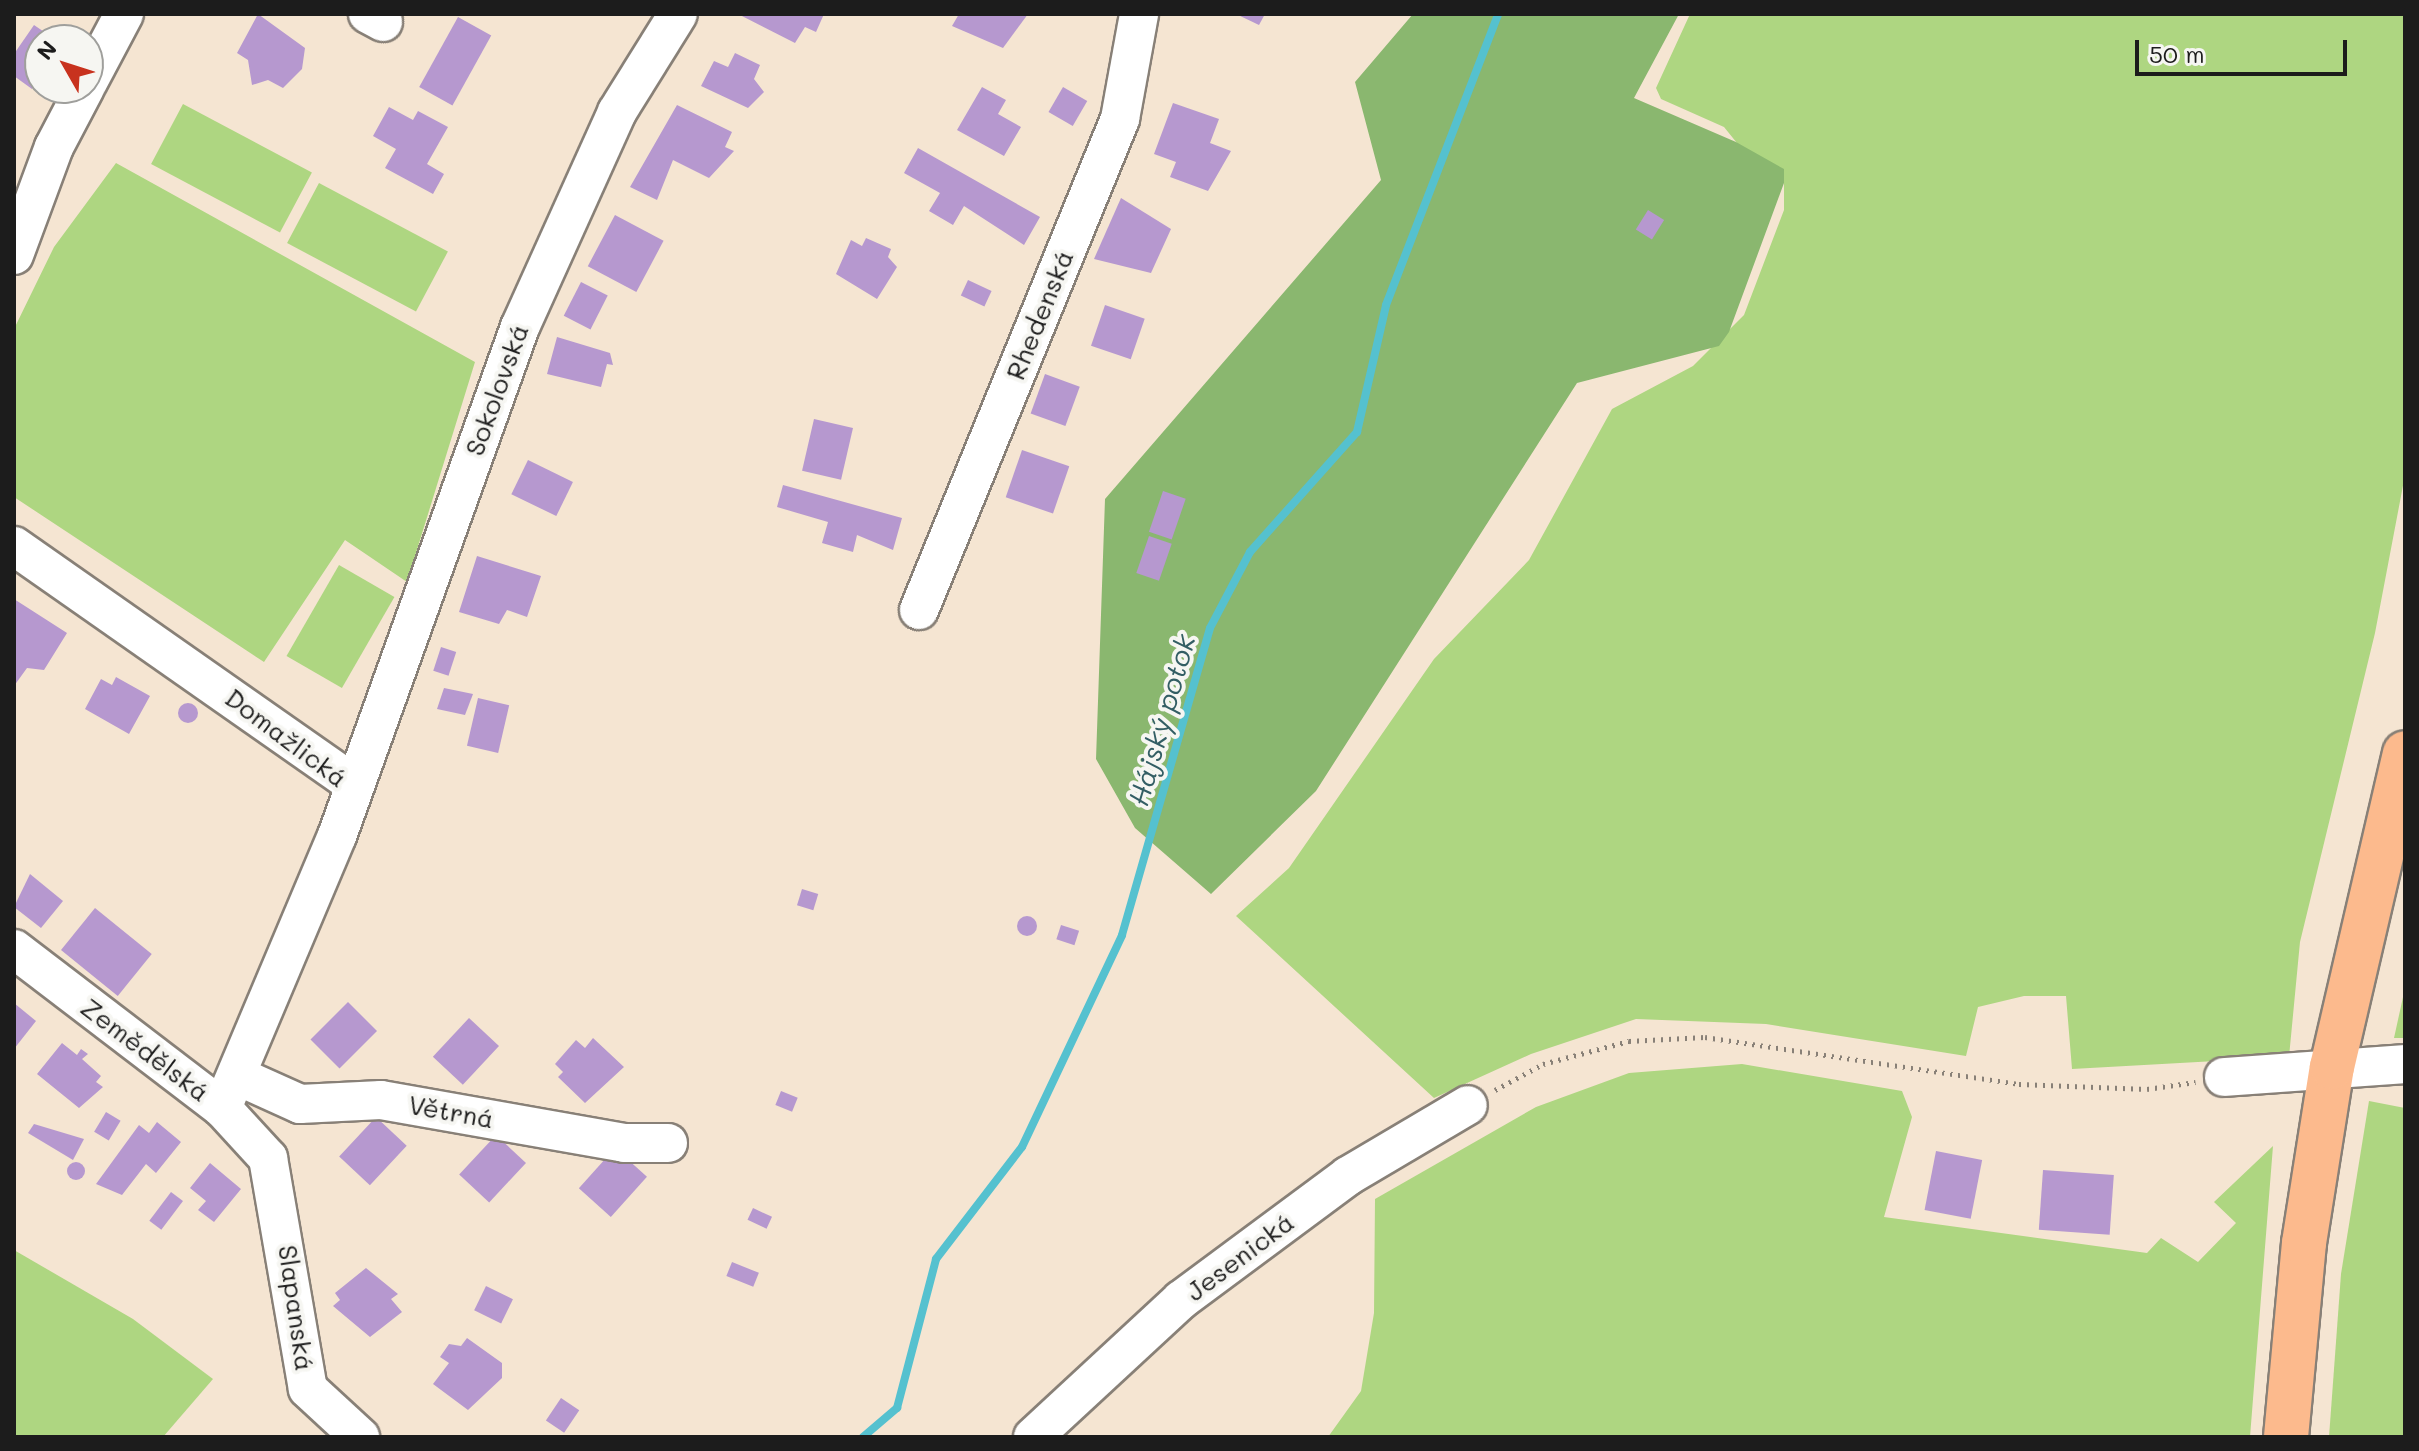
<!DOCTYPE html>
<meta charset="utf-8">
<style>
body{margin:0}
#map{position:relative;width:2419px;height:1451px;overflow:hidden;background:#f5e5d2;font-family:Mali,sans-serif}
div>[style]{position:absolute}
.green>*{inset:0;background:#aed681;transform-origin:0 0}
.forest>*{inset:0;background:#8ab76f}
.stream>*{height:8px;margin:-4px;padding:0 4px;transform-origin:4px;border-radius:4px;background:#55c1cf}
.building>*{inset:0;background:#b698cf;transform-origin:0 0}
.round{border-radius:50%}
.path>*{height:5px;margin-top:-2.5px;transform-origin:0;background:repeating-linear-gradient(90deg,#888077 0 2px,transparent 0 8px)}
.roads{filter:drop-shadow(2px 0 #888077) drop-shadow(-2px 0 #888077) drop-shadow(0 2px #888077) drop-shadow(0 -2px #888077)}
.minor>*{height:38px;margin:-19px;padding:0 19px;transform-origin:19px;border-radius:19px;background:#fff}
.major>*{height:44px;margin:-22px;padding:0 22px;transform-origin:22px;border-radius:22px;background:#fcba8d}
span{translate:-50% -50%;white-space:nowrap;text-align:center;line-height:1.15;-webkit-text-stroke:8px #f6f6f2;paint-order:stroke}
.street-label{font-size:26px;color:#1c1c1c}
.water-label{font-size:28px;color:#335e64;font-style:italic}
.frame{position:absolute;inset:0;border:16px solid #1c1c1c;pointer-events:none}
.north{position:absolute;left:24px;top:24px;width:80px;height:80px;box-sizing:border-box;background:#f6f6f2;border:2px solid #9f9f9c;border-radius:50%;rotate:309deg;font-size:22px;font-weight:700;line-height:32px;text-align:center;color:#1c1c1c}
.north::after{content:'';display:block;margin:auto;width:28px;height:36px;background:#c8321e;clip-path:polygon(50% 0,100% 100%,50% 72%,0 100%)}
.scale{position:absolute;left:2135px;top:40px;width:212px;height:36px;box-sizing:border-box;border:4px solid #1c1c1c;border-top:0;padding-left:10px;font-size:24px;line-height:28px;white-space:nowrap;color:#1c1c1c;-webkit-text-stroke:6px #f6f6f2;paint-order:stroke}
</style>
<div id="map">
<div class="green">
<div style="clip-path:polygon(1690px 14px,2405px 14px,2405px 475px,2375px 633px,2300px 942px,2289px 1057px,2072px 1069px,2066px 996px,2024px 996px,1978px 1007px,1966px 1056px,1766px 1024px,1636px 1019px,1531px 1054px,1434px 1098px,1236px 916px,1289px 868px,1434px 659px,1529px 560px,1612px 409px,1693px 366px,1744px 315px,1784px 210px,1784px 170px,1741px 148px,1724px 127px,1661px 99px,1656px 88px)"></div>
<div style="left:183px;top:104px;width:146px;height:68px;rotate:28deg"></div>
<div style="clip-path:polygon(116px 163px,475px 362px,407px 582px,345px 540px,264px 662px,14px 497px,14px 329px,54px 247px)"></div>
<div style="left:319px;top:183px;width:146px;height:68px;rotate:28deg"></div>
<div style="left:339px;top:565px;width:64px;height:105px;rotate:30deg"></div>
<div style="clip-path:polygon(2405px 988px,2405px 1038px,2394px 1038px)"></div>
<div style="clip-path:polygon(1742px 1064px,1902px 1091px,1912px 1117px,1884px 1217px,2147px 1253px,2161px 1238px,2198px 1262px,2236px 1223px,2214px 1202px,2273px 1146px,2250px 1437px,1328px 1437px,1361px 1391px,1374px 1313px,1375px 1199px,1536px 1107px,1629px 1073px)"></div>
<div style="clip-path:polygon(2369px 1101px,2405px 1108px,2405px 1437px,2329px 1437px,2341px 1274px)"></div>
<div style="clip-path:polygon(14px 1250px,133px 1319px,213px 1379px,163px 1437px,14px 1437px)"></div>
</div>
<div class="forest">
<div style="clip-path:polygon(1413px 14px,1679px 14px,1634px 98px,1736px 142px,1784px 169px,1784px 183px,1729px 332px,1719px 346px,1577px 383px,1316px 791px,1211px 894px,1135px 828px,1096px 759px,1105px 499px,1381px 180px,1355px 82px)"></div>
</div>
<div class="stream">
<div style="left:863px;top:1437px;width:45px;rotate:-40.5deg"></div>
<div style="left:897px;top:1408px;width:154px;rotate:-75.3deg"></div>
<div style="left:936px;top:1259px;width:141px;rotate:-52.5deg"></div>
<div style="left:1022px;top:1147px;width:234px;rotate:-64.7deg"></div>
<div style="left:1122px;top:935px;width:319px;rotate:-74deg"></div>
<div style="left:1210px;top:628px;width:86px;rotate:-62.2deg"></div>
<div style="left:1250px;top:552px;width:161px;rotate:-48.3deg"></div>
<div style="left:1357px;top:432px;width:130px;rotate:-77.1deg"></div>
<div style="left:1386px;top:305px;width:312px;rotate:-68.9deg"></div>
</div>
<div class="building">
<div style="clip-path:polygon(258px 14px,305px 48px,302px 69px,283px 88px,268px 80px,252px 85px,248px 60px,237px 53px)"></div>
<div style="clip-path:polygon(738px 14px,824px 14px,816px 32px,805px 27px,795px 43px)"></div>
<div style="clip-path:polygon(959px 14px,1028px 14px,1003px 48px,952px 26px)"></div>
<div style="clip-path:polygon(1236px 14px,1265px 14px,1259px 25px)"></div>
<div style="left:458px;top:17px;width:38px;height:80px;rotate:29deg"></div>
<div style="clip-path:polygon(34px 25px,56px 40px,40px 40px,40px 77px,32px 89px,14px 76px,14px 54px)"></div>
<div style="clip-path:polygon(735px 53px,760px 65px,754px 79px,764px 92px,748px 108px,701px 86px,714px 61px,728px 67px)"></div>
<div style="clip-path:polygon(982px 87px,1006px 100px,998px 114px,1021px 127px,1004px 156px,957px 130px)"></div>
<div style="left:1063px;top:87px;width:28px;height:29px;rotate:30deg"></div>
<div style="clip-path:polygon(1173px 103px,1219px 119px,1210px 143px,1231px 151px,1208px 191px,1170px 177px,1176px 162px,1154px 154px)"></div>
<div style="clip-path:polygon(677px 105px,732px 132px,725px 147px,734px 151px,709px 178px,673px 160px,657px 200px,630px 187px)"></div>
<div style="clip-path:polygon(389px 107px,413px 120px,418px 111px,448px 127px,427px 164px,444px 174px,433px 194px,385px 168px,396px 149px,373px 136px)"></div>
<div style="clip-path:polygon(918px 148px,1040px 217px,1024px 245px,964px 206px,953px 225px,929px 211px,940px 193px,904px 173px)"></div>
<div style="clip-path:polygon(1121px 198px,1171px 229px,1151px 273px,1094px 259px)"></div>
<div style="left:1648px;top:210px;width:19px;height:23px;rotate:32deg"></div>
<div style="left:615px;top:215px;width:55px;height:58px;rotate:28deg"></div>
<div style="clip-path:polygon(866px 238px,891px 249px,888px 257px,897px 267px,877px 299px,836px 274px,851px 240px,862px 246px)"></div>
<div style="left:968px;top:280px;width:26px;height:17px;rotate:25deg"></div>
<div style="left:581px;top:282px;width:30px;height:38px;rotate:27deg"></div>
<div style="left:1105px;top:305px;width:42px;height:43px;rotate:19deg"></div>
<div style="clip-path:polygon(557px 337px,610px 353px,613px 365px,607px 364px,601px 387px,547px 374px)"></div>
<div style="left:1045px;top:374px;width:37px;height:42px;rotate:20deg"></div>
<div style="left:814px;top:419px;width:40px;height:53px;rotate:13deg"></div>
<div style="left:1022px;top:450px;width:50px;height:50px;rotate:19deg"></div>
<div style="left:528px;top:460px;width:50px;height:38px;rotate:26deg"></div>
<div style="clip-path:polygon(783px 485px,902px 518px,893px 550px,857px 535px,853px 552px,822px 543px,828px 522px,777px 507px)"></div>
<div style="left:1163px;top:491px;width:24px;height:43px;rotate:19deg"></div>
<div style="left:1149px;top:536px;width:24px;height:39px;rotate:19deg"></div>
<div style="clip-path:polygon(477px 556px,541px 576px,527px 617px,507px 610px,499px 624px,459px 612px)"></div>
<div style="clip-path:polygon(14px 599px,67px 633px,44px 670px,27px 668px,14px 686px)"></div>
<div style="left:441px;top:647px;width:16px;height:25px;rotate:18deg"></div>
<div style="clip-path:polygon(116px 677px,150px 696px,129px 734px,85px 709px,101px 679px,112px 685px)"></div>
<div style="clip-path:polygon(444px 688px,473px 694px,465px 715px,437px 709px)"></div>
<div style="left:478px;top:698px;width:32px;height:49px;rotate:13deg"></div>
<div class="round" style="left:178px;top:703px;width:20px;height:20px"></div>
<div style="clip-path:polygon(30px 874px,63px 901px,41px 928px,14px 907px)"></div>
<div style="left:802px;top:889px;width:17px;height:17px;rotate:17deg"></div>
<div style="left:95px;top:908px;width:73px;height:54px;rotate:39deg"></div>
<div class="round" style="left:1017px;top:916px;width:20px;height:20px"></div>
<div style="left:1061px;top:925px;width:19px;height:15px;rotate:18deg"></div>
<div style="left:348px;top:1002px;width:41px;height:53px;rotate:45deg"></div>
<div style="clip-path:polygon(14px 1003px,36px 1021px,14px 1049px)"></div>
<div style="left:469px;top:1018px;width:41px;height:53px;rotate:43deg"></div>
<div style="clip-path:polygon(593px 1038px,624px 1067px,585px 1103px,558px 1077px,563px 1072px,555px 1064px,576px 1040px,585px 1048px)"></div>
<div style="clip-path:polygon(62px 1043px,77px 1055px,81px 1049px,88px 1054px,82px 1059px,101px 1076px,96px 1082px,103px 1087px,79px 1108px,37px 1074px)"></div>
<div style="left:781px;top:1091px;width:18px;height:15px;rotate:22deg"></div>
<div style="left:106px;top:1112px;width:17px;height:23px;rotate:31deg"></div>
<div style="left:376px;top:1117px;width:42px;height:54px;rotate:43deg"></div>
<div style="clip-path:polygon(157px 1122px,181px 1142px,156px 1173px,146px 1164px,122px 1195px,96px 1184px,139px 1125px,149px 1133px)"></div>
<div style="clip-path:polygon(34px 1124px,84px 1139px,73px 1160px,28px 1133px)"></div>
<div style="left:496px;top:1135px;width:41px;height:54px;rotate:43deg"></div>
<div style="left:615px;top:1148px;width:43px;height:54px;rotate:42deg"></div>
<div style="left:1936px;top:1151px;width:47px;height:60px;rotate:11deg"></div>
<div class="round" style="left:67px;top:1162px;width:18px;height:18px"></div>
<div style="clip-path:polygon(210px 1163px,241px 1189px,214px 1222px,198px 1210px,206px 1201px,190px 1188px)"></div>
<div style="left:2043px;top:1170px;width:71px;height:60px;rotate:4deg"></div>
<div style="left:171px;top:1192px;width:15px;height:36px;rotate:37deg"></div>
<div style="left:753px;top:1208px;width:21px;height:13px;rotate:25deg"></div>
<div style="left:732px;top:1262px;width:29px;height:15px;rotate:22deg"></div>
<div style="clip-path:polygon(366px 1268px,398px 1294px,391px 1299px,402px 1312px,370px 1337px,333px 1306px,340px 1300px,335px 1293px)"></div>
<div style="left:486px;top:1286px;width:30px;height:27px;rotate:26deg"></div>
<div style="clip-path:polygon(467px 1338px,502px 1363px,502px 1378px,468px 1410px,433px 1384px,449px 1363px,440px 1357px,449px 1344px,461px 1346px)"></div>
<div style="left:561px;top:1398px;width:22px;height:27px;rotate:34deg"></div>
</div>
<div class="path">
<div style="left:1495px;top:1090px;width:55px;rotate:-28.4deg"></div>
<div style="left:1543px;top:1064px;width:89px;rotate:-15deg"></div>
<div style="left:1629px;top:1041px;width:76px;rotate:-3deg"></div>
<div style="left:1705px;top:1037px;width:317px;rotate:8.5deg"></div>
<div style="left:2019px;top:1084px;width:128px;rotate:2.2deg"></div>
<div style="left:2147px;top:1089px;width:49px;rotate:-8.3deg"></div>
</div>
<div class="roads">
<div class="minor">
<div style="left:368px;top:14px;width:17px;rotate:28deg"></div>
<div style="left:88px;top:82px;width:77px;rotate:-62.1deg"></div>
<div style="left:14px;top:255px;width:115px;rotate:-69.7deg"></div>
<div style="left:54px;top:147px;width:67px;rotate:-62.3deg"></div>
<div style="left:14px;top:546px;width:415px;rotate:35deg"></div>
<div style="left:919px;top:610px;width:531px;rotate:-67.74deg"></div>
<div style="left:1120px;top:119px;width:107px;rotate:-79.7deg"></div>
<div style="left:14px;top:949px;width:262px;rotate:37.4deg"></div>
<div style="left:222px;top:1108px;width:68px;rotate:47.4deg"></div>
<div style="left:268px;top:1158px;width:234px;rotate:80.2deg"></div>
<div style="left:308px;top:1389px;width:71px;rotate:42.7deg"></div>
<div style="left:240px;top:1077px;width:66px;rotate:24.2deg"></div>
<div style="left:300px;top:1104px;width:81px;rotate:-2.8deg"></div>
<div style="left:381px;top:1100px;width:247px;rotate:10deg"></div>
<div style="left:624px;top:1143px;width:44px"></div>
<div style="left:2224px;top:1077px;width:181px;rotate:-4.1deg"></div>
<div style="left:222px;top:1108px;width:295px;rotate:-67.1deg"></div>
<div style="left:337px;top:836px;width:541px;rotate:-70.23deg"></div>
<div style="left:520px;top:327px;width:236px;rotate:-65.7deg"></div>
<div style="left:617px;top:112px;width:115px;rotate:-58.1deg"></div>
<div style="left:1033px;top:1437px;width:202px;rotate:-42.8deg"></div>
<div style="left:1181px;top:1300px;width:208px;rotate:-36.6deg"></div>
<div style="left:1348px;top:1176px;width:139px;rotate:-30.6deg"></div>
</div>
<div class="major">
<div style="left:2286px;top:1437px;width:195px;rotate:-84.7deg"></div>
<div style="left:2304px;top:1243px;width:178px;rotate:-81deg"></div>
<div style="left:2332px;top:1067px;width:322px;rotate:-76.9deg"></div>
</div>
</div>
<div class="street-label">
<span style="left:1040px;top:315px;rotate:-68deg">Rhedenská</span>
<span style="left:497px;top:390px;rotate:-70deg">Sokolovská</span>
<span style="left:286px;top:738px;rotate:37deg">Domažlická</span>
<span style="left:145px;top:1050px;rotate:37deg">Zemědělská</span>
<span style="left:451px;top:1112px;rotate:10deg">Větrná</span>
<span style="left:1240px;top:1257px;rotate:-37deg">Jesenická</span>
<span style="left:296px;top:1308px;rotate:82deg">Slapanská</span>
</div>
<div class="water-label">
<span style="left:1161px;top:720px;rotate:-74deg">Hájský potok</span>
</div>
<div class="frame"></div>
<div class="north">N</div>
<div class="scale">50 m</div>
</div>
